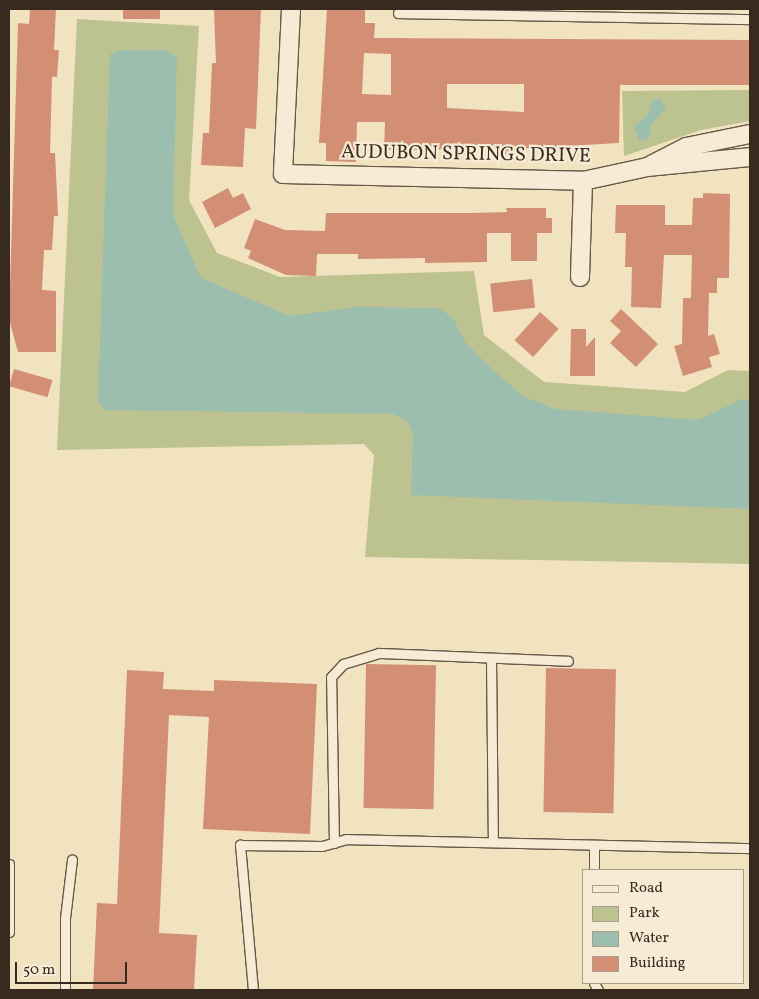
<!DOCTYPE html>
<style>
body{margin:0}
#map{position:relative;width:759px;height:999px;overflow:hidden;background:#f1e2c0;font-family:Vollkorn,serif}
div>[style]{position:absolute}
.green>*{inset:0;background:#bcc391}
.water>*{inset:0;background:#9bbeae}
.building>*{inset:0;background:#d28f75;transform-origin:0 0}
.roads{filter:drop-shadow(1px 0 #675848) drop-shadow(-1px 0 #675848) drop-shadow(0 1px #675848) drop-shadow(0 -1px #675848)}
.service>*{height:9px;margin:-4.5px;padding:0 4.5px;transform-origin:4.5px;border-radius:4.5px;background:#f6ecd6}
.minor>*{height:18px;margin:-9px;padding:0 9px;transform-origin:9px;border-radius:9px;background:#f6ecd6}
span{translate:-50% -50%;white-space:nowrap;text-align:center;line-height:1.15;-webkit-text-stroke:4.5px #f6ecd6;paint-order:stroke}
.street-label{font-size:20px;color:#392a20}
.frame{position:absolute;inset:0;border:10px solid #392a20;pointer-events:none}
.legend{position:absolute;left:582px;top:869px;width:162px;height:115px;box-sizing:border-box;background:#f6ecd6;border:1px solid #aa9e8d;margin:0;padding:6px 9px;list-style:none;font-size:15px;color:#392a20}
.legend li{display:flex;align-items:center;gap:10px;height:25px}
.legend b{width:25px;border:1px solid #aa9e8d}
.scale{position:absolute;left:15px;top:962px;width:112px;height:22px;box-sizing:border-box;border:2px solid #392a20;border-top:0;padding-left:6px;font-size:15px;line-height:18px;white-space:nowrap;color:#392a20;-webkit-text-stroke:4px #f6ecd6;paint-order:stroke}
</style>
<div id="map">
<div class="green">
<div style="clip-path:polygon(77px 19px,199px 26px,189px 200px,217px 253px,280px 277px,474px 271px,484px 335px,544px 382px,685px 392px,728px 370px,750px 371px,750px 564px,365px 557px,374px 455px,364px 444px,57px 450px)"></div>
<div style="clip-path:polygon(750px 90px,750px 121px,701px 130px,624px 156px,622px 91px)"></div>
</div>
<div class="water">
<div style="clip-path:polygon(120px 50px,166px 50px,177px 57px,173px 215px,201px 278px,290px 316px,357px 307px,438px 308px,453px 318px,465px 342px,493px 370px,523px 396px,555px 409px,698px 420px,742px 399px,750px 401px,750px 509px,411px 495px,413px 432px,407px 421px,394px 414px,104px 410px,98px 401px,110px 54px)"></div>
<div style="clip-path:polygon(660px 99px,666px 108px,652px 124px,648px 139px,639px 140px,634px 127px,648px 114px,652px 100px)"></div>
</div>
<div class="building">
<div style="clip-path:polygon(30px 9px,56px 9px,54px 50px,59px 50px,57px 77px,52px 77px,50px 153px,55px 153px,58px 216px,54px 216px,52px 250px,44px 250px,42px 290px,56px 291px,56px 352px,18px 352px,9px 319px,18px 23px,29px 24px)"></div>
<div style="left:123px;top:9px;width:37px;height:10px"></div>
<div style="clip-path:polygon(214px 9px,261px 9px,256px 129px,245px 128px,243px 167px,201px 165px,203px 133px,209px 133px,212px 63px,216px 63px)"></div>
<div style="clip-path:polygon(evenodd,327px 9px,365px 9px,365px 23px,375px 23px,374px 38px,750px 40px,750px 85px,620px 85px,619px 143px,515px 149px,515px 154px,498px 154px,498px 146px,471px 145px,471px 155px,456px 155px,456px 149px,384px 150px,385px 122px,357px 122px,356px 162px,326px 161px,326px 143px,319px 143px,327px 9px,364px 53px,391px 54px,391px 95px,362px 94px,364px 53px,327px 9px,447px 84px,524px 84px,524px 112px,447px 108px,447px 84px)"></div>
<div style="clip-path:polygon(228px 188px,233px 198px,243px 193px,251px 209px,215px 228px,202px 202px)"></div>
<div style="clip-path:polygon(703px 193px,730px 194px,729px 278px,717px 278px,717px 293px,709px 293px,708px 336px,714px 334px,720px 354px,709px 357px,712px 367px,683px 376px,674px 346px,682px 344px,683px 298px,691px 298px,692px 255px,664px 255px,661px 308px,631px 307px,632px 267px,625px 267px,626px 233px,615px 233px,616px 205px,665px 205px,665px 225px,692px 225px,693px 198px,703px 198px)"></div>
<div style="clip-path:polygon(506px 208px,546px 208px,546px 218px,552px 218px,552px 233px,537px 233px,537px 261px,511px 261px,511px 233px,487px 233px,487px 262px,425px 263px,425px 258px,358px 259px,358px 254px,317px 254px,316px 276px,286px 275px,248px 258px,251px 251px,244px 248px,255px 219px,285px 230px,325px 231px,326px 213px,472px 213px,507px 212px)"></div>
<div style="left:532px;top:279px;width:29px;height:42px;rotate:84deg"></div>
<div style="clip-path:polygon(621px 309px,658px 344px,636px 367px,610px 343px,621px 331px,610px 321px)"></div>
<div style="left:540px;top:312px;width:25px;height:38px;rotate:42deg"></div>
<div style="clip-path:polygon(571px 329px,586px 329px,586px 347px,595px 337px,595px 376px,570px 376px)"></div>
<div style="left:14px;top:369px;width:40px;height:18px;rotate:16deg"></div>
<div style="left:366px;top:664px;width:70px;height:144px;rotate:1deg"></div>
<div style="left:546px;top:668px;width:70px;height:144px;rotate:1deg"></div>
<div style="clip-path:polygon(127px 670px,164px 672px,163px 689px,214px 691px,214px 680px,317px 684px,310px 834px,203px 829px,209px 717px,169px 715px,159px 933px,197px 935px,194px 990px,93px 990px,97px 903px,117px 904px)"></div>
</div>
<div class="roads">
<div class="service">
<div style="left:398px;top:13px;width:352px;rotate:1deg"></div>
<div style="left:491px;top:658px;width:184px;rotate:89.4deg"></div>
<div style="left:334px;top:843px;width:166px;rotate:-91deg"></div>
<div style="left:331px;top:677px;width:18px;rotate:-47deg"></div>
<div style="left:343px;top:664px;width:38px;rotate:-17deg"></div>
<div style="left:379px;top:653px;width:189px;rotate:2.4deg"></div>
<div style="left:9px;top:864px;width:68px;rotate:90deg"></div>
<div style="left:594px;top:870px;width:25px;rotate:-90deg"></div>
<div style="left:594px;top:983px;width:8px;rotate:60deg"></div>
<div style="left:65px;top:990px;width:72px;rotate:-90deg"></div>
<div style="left:65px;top:918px;width:59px;rotate:-83.2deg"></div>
<div style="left:253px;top:990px;width:146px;rotate:-95.1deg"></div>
<div style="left:240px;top:845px;width:82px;rotate:0.7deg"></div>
<div style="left:322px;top:846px;width:25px;rotate:-16deg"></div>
<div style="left:346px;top:839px;width:404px;rotate:1.3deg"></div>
</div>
<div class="minor">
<div style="left:291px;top:9px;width:165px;rotate:92.8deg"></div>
<div style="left:283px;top:174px;width:300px;rotate:1.3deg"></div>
<div style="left:583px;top:181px;width:66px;rotate:-12.3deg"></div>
<div style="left:647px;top:167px;width:103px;rotate:-5.5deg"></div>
<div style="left:651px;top:165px;width:39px;rotate:-27deg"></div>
<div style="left:686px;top:147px;width:65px;rotate:-11.5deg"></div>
<div style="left:580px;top:277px;width:96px;rotate:-88.2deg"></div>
</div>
</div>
<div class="street-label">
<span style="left:466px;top:155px;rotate:1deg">AUDUBON SPRINGS DRIVE</span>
</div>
<div class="frame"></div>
<ul class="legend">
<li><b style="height:6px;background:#f6ecd6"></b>Road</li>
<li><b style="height:14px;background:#bcc391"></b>Park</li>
<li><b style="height:14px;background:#9bbeae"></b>Water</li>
<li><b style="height:14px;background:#d28f75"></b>Building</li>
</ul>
<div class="scale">50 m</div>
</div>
